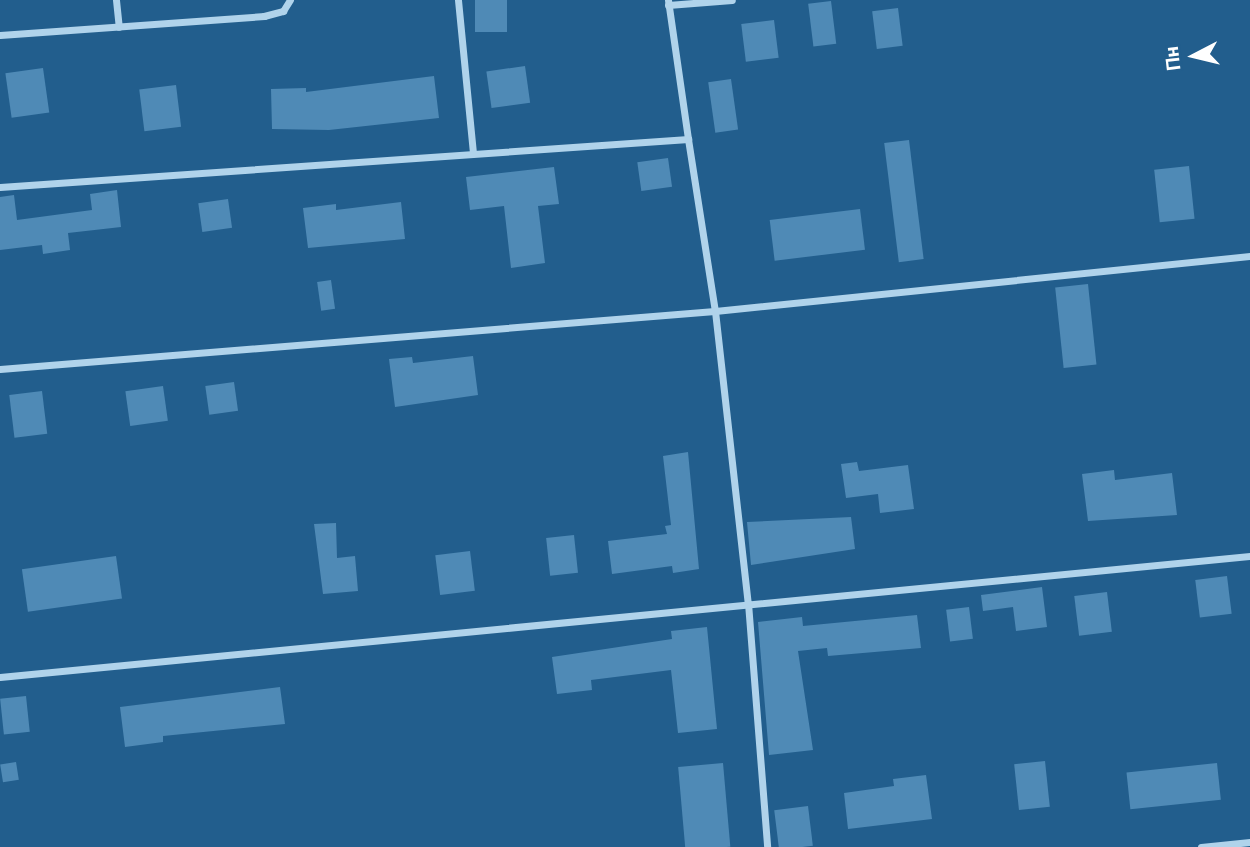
<!DOCTYPE html>
<meta charset="utf-8">
<style>
body{margin:0}
#map{position:relative;width:1250px;height:847px;overflow:hidden;background:#225e8d;font-family:Roboto,sans-serif}
div>[style]{position:absolute}
.building>*{inset:0;background:#4f8ab6;transform-origin:0 0}
.street>*{height:7px;margin:-3.5px;padding:0 3.5px;transform-origin:3.5px;border-radius:3.5px;background:#b0d3eb}
span{translate:-50% -50%;white-space:nowrap;text-align:center;line-height:1.15;-webkit-text-stroke:7px #225e8d;paint-order:stroke}
.north{position:absolute;left:1159px;top:21px;width:70px;height:70px;-webkit-text-stroke:5px #225e8d;paint-order:stroke;rotate:263deg;font-size:19px;font-weight:700;line-height:28px;text-align:center;color:#fff}
.north::after{content:'';display:block;margin:auto;width:24px;height:32px;background:#fff;clip-path:polygon(50% 0,100% 100%,50% 72%,0 100%)}
</style>
<div id="map">
<div class="building">
<div style="left:475px;top:0;width:32px;height:32px"></div>
<div style="left:831px;top:1px;width:43px;height:23px;rotate:83deg"></div>
<div style="left:898px;top:8px;width:38px;height:26px;rotate:83deg"></div>
<div style="left:774px;top:20px;width:38px;height:33px;rotate:83deg"></div>
<div style="left:525px;top:66px;width:37px;height:39px;rotate:82deg"></div>
<div style="left:43px;top:68px;width:45px;height:38px;rotate:82deg"></div>
<div style="clip-path:polygon(434px 76px,439px 118px,329px 130px,272px 129px,271px 89px,306px 88px,306px 92px)"></div>
<div style="left:731px;top:79px;width:51px;height:23px;rotate:82deg"></div>
<div style="left:176px;top:85px;width:42px;height:37px;rotate:83deg"></div>
<div style="left:909px;top:140px;width:120px;height:25px;rotate:83deg"></div>
<div style="left:668px;top:158px;width:29px;height:31px;rotate:82deg"></div>
<div style="left:1189px;top:166px;width:53px;height:35px;rotate:84deg"></div>
<div style="clip-path:polygon(554px 167px,559px 204px,538px 206px,545px 263px,511px 268px,504px 206px,470px 210px,466px 177px)"></div>
<div style="clip-path:polygon(117px 190px,121px 227px,68px 233px,70px 250px,43px 254px,42px 245px,0 250px,0 197px,14px 195px,17px 220px,92px 210px,90px 194px)"></div>
<div style="left:228px;top:199px;width:29px;height:30px;rotate:82deg"></div>
<div style="clip-path:polygon(401px 202px,405px 239px,308px 248px,303px 208px,336px 204px,336px 210px)"></div>
<div style="left:860px;top:209px;width:41px;height:91px;rotate:83deg"></div>
<div style="left:331px;top:280px;width:29px;height:14px;rotate:82deg"></div>
<div style="left:1088px;top:284px;width:81px;height:33px;rotate:84deg"></div>
<div style="clip-path:polygon(473px 356px,478px 395px,395px 407px,389px 359px,412px 357px,413px 363px)"></div>
<div style="left:234px;top:382px;width:29px;height:29px;rotate:82deg"></div>
<div style="left:163px;top:386px;width:35px;height:38px;rotate:82deg"></div>
<div style="left:42px;top:391px;width:43px;height:33px;rotate:83deg"></div>
<div style="clip-path:polygon(688px 452px,699px 569px,673px 573px,672px 566px,612px 574px,608px 541px,667px 534px,665px 526px,671px 525px,663px 456px)"></div>
<div style="clip-path:polygon(857px 462px,859px 471px,908px 465px,914px 509px,880px 513px,878px 494px,846px 498px,841px 464px)"></div>
<div style="clip-path:polygon(1114px 470px,1115px 480px,1172px 473px,1177px 515px,1088px 521px,1082px 474px)"></div>
<div style="clip-path:polygon(851px 517px,855px 549px,751px 565px,747px 522px)"></div>
<div style="clip-path:polygon(336px 523px,337px 558px,355px 556px,358px 591px,323px 594px,314px 524px)"></div>
<div style="left:574px;top:535px;width:38px;height:28px;rotate:84deg"></div>
<div style="left:470px;top:551px;width:40px;height:35px;rotate:83deg"></div>
<div style="left:116px;top:556px;width:43px;height:95px;rotate:82deg"></div>
<div style="left:1227px;top:576px;width:38px;height:32px;rotate:83deg"></div>
<div style="clip-path:polygon(1042px 587px,1047px 627px,1016px 631px,1013px 607px,983px 611px,981px 595px)"></div>
<div style="left:1107px;top:592px;width:40px;height:33px;rotate:83deg"></div>
<div style="left:969px;top:607px;width:32px;height:23px;rotate:83deg"></div>
<div style="clip-path:polygon(917px 615px,921px 648px,828px 656px,827px 648px,798px 651px,813px 750px,769px 755px,758px 622px,802px 617px,803px 626px)"></div>
<div style="clip-path:polygon(707px 627px,717px 729px,678px 733px,671px 670px,591px 680px,592px 690px,557px 694px,552px 657px,672px 639px,671px 631px)"></div>
<div style="clip-path:polygon(280px 687px,285px 724px,163px 736px,163px 742px,125px 747px,120px 707px)"></div>
<div style="left:26px;top:696px;width:36px;height:26px;rotate:84deg"></div>
<div style="left:1045px;top:761px;width:46px;height:31px;rotate:84deg"></div>
<div style="left:16px;top:762px;width:18px;height:16px;rotate:81deg"></div>
<div style="left:723px;top:763px;width:84px;height:45px;rotate:85deg"></div>
<div style="left:1217px;top:763px;width:37px;height:91px;rotate:84deg"></div>
<div style="clip-path:polygon(926px 775px,932px 819px,848px 829px,844px 793px,894px 786px,893px 779px)"></div>
<div style="left:808px;top:806px;width:40px;height:34px;rotate:83deg"></div>
</div>
<div class="street">
<div style="left:116px;top:0;width:27px;rotate:84deg"></div>
<div style="left:458px;top:0;width:154px;rotate:84.4deg"></div>
<div style="left:668px;top:0;width:140px;rotate:81.8deg"></div>
<div style="left:668px;top:5px;width:64px;rotate:-4.5deg"></div>
<div style="left:0;top:35px;width:265px;rotate:-4.1deg"></div>
<div style="left:264px;top:16px;width:20px;rotate:-15deg"></div>
<div style="left:283px;top:11px;width:13px;rotate:-58deg"></div>
<div style="left:0;top:187px;width:690px;rotate:-3.99deg"></div>
<div style="left:688px;top:139px;width:174px;rotate:81.1deg"></div>
<div style="left:715px;top:311px;width:294px;rotate:83.6deg"></div>
<div style="left:748px;top:603px;width:245px;rotate:85.5deg"></div>
<div style="left:0;top:369px;width:717px;rotate:-4.64deg"></div>
<div style="left:715px;top:311px;width:538px;rotate:-5.87deg"></div>
<div style="left:0;top:677px;width:1256px;rotate:-5.53deg"></div>
<div style="left:1201px;top:847px;width:49px;rotate:-5.8deg"></div>
</div>
<div class="north">Пн</div>
</div>
